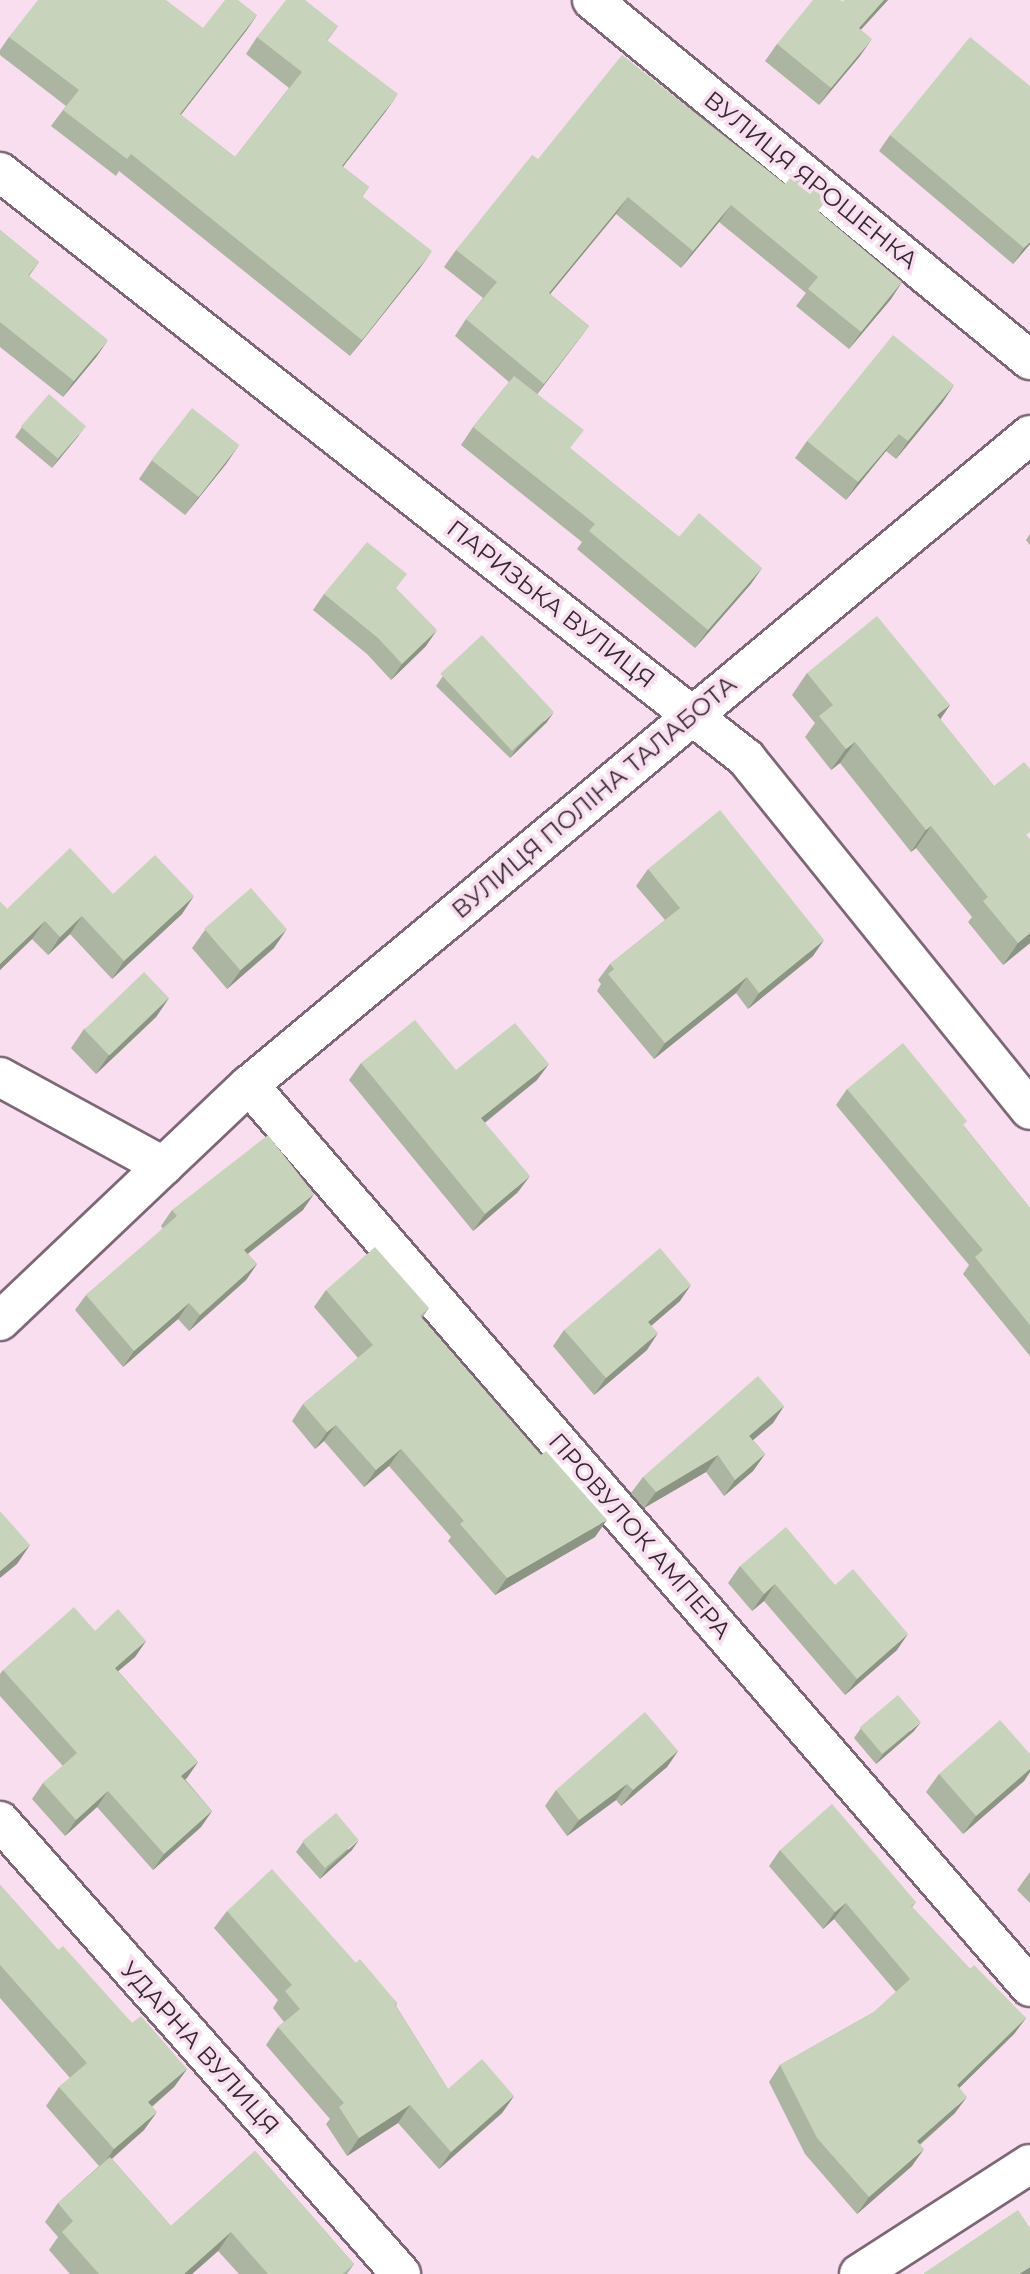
<!DOCTYPE html>
<meta charset="utf-8">
<style>
body{margin:0}
#map{position:relative;width:1030px;height:2274px;overflow:hidden;background:#f8deef;font-family:Montserrat,sans-serif}
div>[style]{position:absolute}
.roads{filter:drop-shadow(2px 0 #7d6776) drop-shadow(-2px 0 #7d6776) drop-shadow(0 2px #7d6776) drop-shadow(0 -2px #7d6776)}
.minor>*{height:38px;margin:-19px;padding:0 19px;transform-origin:19px;border-radius:19px;background:#fff}
.wall>*{inset:0;background:#acb5a1}
.shaded-wall>*{inset:0;background:#8c9483}
.building>*{inset:0;background:#c8d3bb;transform-origin:0 0}
span{translate:-50% -50%;white-space:nowrap;text-align:center;line-height:1.15;-webkit-text-stroke:7px #f8deef;paint-order:stroke}
.street-label{font-size:24px;color:#332930}
</style>
<div id="map">
<div class="roads">
<div class="minor">
<div style="left:592px;top:0;width:567px;rotate:39.42deg"></div>
<div style="left:0;top:172px;width:949px;rotate:38.15deg"></div>
<div style="left:746px;top:758px;width:452px;rotate:51.1deg"></div>
<div style="left:0;top:1077px;width:186px;rotate:28.6deg"></div>
<div style="left:249px;top:1085px;width:1193px;rotate:49.11deg"></div>
<div style="left:0;top:1321px;width:343px;rotate:-43.5deg"></div>
<div style="left:249px;top:1085px;width:1016px;rotate:-39.77deg"></div>
<div style="left:0;top:1821px;width:605px;rotate:48.48deg"></div>
<div style="left:859px;top:2274px;width:203px;rotate:-32.8deg"></div>
</div>
</div>
<div class="wall">
<div style="clip-path:polygon(888px 0,861px 29px,860px 56px,819px 105px,765px 61px,777px 44px,843px 2px)"></div>
<div style="clip-path:polygon(257px 15px,246px 31px,181px 115px,235px 157px,289px 88px,246px 54px,257px 37px,338px 26px,327px 41px,386px 111px,343px 167px,369px 187px,362px 197px,420px 268px,350px 356px,119px 171px,116px 176px,51px 126px,66px 106px,0 55px,0 50px,9px 37px,203px 28px)"></div>
<div style="clip-path:polygon(1030px 86px,1030px 244px,1013px 264px,879px 151px,890px 135px)"></div>
<div style="clip-path:polygon(538px 159px,818px 212px,902px 282px,891px 299px,849px 349px,796px 306px,806px 293px,719px 222px,681px 268px,616px 214px,550px 294px,589px 326px,537px 394px,571px 449px,679px 537px,762px 568px,750px 585px,695px 648px,577px 549px,582px 542px,461px 445px,473px 427px,509px 382px,455px 336px,466px 319px,483px 298px,444px 267px,456px 250px)"></div>
<div style="clip-path:polygon(0 230px,39px 262px,29px 276px,97px 356px,63px 397px,0 347px)"></div>
<div style="clip-path:polygon(954px 385px,942px 403px,896px 459px,886px 451px,846px 500px,795px 458px,807px 441px)"></div>
<div style="clip-path:polygon(22px 427px,79px 435px,52px 468px,15px 437px)"></div>
<div style="clip-path:polygon(239px 445px,226px 464px,185px 515px,139px 479px,152px 460px)"></div>
<div style="clip-path:polygon(1030px 534px,1030px 545px,1026px 540px)"></div>
<div style="clip-path:polygon(397px 589px,426px 646px,391px 680px,367px 654px,313px 610px,324px 594px)"></div>
<div style="clip-path:polygon(807px 673px,950px 705px,940px 719px,994px 786px,1030px 943px,1003px 965px,968px 922px,972px 917px,916px 848px,911px 852px,840px 763px,831px 770px,805px 737px,815px 723px,792px 695px)"></div>
<div style="clip-path:polygon(443px 676px,547px 722px,510px 758px,436px 686px)"></div>
<div style="clip-path:polygon(648px 869px,813px 956px,748px 1009px,736px 993px,654px 1059px,597px 991px,601px 984px,598px 980px,610px 964px,665px 920px,636px 886px)"></div>
<div style="clip-path:polygon(113px 894px,182px 914px,112px 979px,70px 934px,48px 955px,32px 939px,0 970px,0 902px,7px 909px)"></div>
<div style="clip-path:polygon(205px 930px,274px 948px,227px 989px,192px 948px)"></div>
<div style="clip-path:polygon(169px 998px,156px 1017px,96px 1074px,71px 1048px,84px 1029px)"></div>
<div style="clip-path:polygon(361px 1063px,456px 1070px,537px 1080px,485px 1123px,518px 1192px,473px 1231px,349px 1080px)"></div>
<div style="clip-path:polygon(847px 1089px,964px 1126px,1030px 1208px,1030px 1356px,963px 1274px,969px 1265px,836px 1105px)"></div>
<div style="clip-path:polygon(172px 1210px,303px 1210px,248px 1254px,257px 1264px,246px 1280px,189px 1331px,178px 1319px,123px 1367px,75px 1310px,86px 1295px,163px 1229px,161px 1226px)"></div>
<div style="clip-path:polygon(326px 1290px,429px 1308px,422px 1318px,595px 1537px,495px 1595px,448px 1541px,451px 1537px,389px 1466px,364px 1487px,324px 1441px,315px 1449px,292px 1421px,303px 1404px,358px 1358px,314px 1307px)"></div>
<div style="clip-path:polygon(680px 1301px,651px 1326px,647px 1350px,594px 1395px,553px 1346px,564px 1330px)"></div>
<div style="clip-path:polygon(784px 1406px,773px 1423px,753px 1440px,765px 1454px,753px 1471px,724px 1496px,706px 1472px,644px 1508px,631px 1493px,643px 1477px)"></div>
<div style="clip-path:polygon(740px 1566px,835px 1585px,897px 1650px,845px 1695px,764px 1601px,752px 1611px,728px 1583px)"></div>
<div style="clip-path:polygon(95px 1631px,146px 1641px,135px 1657px,118px 1671px,198px 1762px,185px 1779px,212px 1811px,201px 1827px,153px 1870px,97px 1807px,65px 1836px,32px 1799px,43px 1783px,63px 1766px,0 1696px,0 1674px,3px 1670px)"></div>
<div style="clip-path:polygon(861px 1728px,914px 1731px,876px 1764px,854px 1738px)"></div>
<div style="clip-path:polygon(678px 1751px,667px 1767px,621px 1806px,616px 1800px,567px 1836px,545px 1806px,556px 1790px)"></div>
<div style="clip-path:polygon(1030px 1754px,1030px 1772px,1024px 1781px,963px 1834px,926px 1792px,939px 1774px)"></div>
<div style="clip-path:polygon(303px 1842px,352px 1850px,320px 1879px,296px 1852px)"></div>
<div style="clip-path:polygon(780px 1850px,916px 1902px,912px 1907px,970px 1969px,1026px 2018px,1014px 2034px,959px 2088px,955px 2113px,920px 2145px,912px 2166px,857px 2214px,805px 2154px,769px 2082px,780px 2065px,874px 2012px,896px 1992px,834px 1919px,823px 1929px,769px 1866px)"></div>
<div style="clip-path:polygon(1030px 1872px,1030px 1903px,1017px 1890px)"></div>
<div style="clip-path:polygon(0 1885px,58px 1950px,132px 2023px,187px 2069px,174px 2087px,152px 2107px,144px 2130px,112px 2159px,171px 2226px,255px 2151px,354px 2264px,347px 2274px,239px 2274px,218px 2251px,192px 2274px,70px 2274px,49px 2250px,58px 2237px,45px 2222px,58px 2203px,99px 2166px,46px 2106px,59px 2087px,70px 2078px,0 1998px)"></div>
<div style="clip-path:polygon(227px 1911px,356px 1963px,397px 2003px,396px 2006px,448px 2089px,514px 2096px,502px 2113px,439px 2169px,398px 2123px,347px 2156px,326px 2124px,330px 2119px,266px 2045px,278px 2027px,284px 2022px,273px 2008px,278px 2000px,214px 1928px)"></div>
</div>
<div class="shaded-wall">
<div style="clip-path:polygon(884px 0,888px 0,847px 45px,859px 28px)"></div>
<div style="clip-path:polygon(257px 15px,246px 31px,168px 131px,180px 114px)"></div>
<div style="clip-path:polygon(872px 39px,860px 56px,819px 105px,831px 88px)"></div>
<div style="clip-path:polygon(398px 94px,386px 111px,330px 183px,342px 166px)"></div>
<div style="clip-path:polygon(628px 197px,616px 214px,537px 310px,549px 293px)"></div>
<div style="clip-path:polygon(731px 205px,719px 222px,681px 268px,693px 251px)"></div>
<div style="clip-path:polygon(1030px 242px,1030px 244px,1013px 264px,1024px 248px)"></div>
<div style="clip-path:polygon(432px 251px,420px 268px,350px 356px,362px 340px)"></div>
<div style="clip-path:polygon(902px 282px,891px 299px,849px 349px,861px 332px)"></div>
<div style="clip-path:polygon(589px 326px,577px 342px,532px 401px,544px 384px)"></div>
<div style="clip-path:polygon(108px 340px,97px 356px,63px 397px,74px 381px)"></div>
<div style="clip-path:polygon(954px 385px,942px 403px,896px 459px,908px 441px)"></div>
<div style="clip-path:polygon(86px 426px,79px 435px,52px 468px,59px 458px)"></div>
<div style="clip-path:polygon(899px 434px,886px 451px,846px 500px,858px 482px)"></div>
<div style="clip-path:polygon(239px 445px,226px 464px,185px 515px,199px 496px)"></div>
<div style="clip-path:polygon(762px 568px,750px 585px,695px 648px,708px 630px)"></div>
<div style="clip-path:polygon(437px 630px,426px 646px,391px 680px,402px 664px)"></div>
<div style="clip-path:polygon(950px 705px,935px 727px,937px 715px)"></div>
<div style="clip-path:polygon(554px 712px,547px 722px,510px 758px,517px 748px)"></div>
<div style="clip-path:polygon(855px 742px,840px 763px,831px 770px,846px 749px)"></div>
<div style="clip-path:polygon(931px 826px,916px 848px,911px 852px,926px 830px)"></div>
<div style="clip-path:polygon(194px 896px,182px 914px,112px 979px,124px 961px)"></div>
<div style="clip-path:polygon(82px 916px,70px 934px,48px 955px,60px 937px)"></div>
<div style="clip-path:polygon(45px 921px,32px 939px,0 970px,0 964px)"></div>
<div style="clip-path:polygon(287px 929px,274px 948px,227px 989px,241px 970px)"></div>
<div style="clip-path:polygon(1030px 933px,1030px 943px,1003px 965px,1018px 943px)"></div>
<div style="clip-path:polygon(824px 940px,813px 956px,748px 1009px,759px 993px)"></div>
<div style="clip-path:polygon(747px 977px,736px 993px,654px 1059px,665px 1043px)"></div>
<div style="clip-path:polygon(169px 998px,156px 1017px,96px 1074px,109px 1055px)"></div>
<div style="clip-path:polygon(549px 1064px,537px 1080px,469px 1135px,481px 1118px)"></div>
<div style="clip-path:polygon(530px 1176px,518px 1192px,473px 1231px,485px 1214px)"></div>
<div style="clip-path:polygon(314px 1194px,303px 1210px,233px 1265px,244px 1250px)"></div>
<div style="clip-path:polygon(257px 1264px,246px 1280px,189px 1331px,200px 1315px)"></div>
<div style="clip-path:polygon(691px 1285px,680px 1301px,637px 1338px,648px 1322px)"></div>
<div style="clip-path:polygon(189px 1303px,178px 1319px,123px 1367px,134px 1351px)"></div>
<div style="clip-path:polygon(658px 1333px,647px 1350px,594px 1395px,606px 1378px)"></div>
<div style="clip-path:polygon(784px 1406px,773px 1423px,738px 1453px,749px 1436px)"></div>
<div style="clip-path:polygon(336px 1425px,324px 1441px,315px 1449px,327px 1432px)"></div>
<div style="clip-path:polygon(401px 1449px,389px 1466px,364px 1487px,376px 1470px)"></div>
<div style="clip-path:polygon(765px 1454px,753px 1471px,724px 1496px,735px 1480px)"></div>
<div style="clip-path:polygon(718px 1455px,706px 1472px,644px 1508px,656px 1492px)"></div>
<div style="clip-path:polygon(607px 1520px,595px 1537px,495px 1595px,507px 1578px)"></div>
<div style="clip-path:polygon(30px 1545px,17px 1564px,0 1578px,0 1571px)"></div>
<div style="clip-path:polygon(775px 1584px,764px 1601px,752px 1611px,764px 1594px)"></div>
<div style="clip-path:polygon(908px 1634px,897px 1650px,845px 1695px,857px 1679px)"></div>
<div style="clip-path:polygon(146px 1641px,135px 1657px,103px 1684px,115px 1668px)"></div>
<div style="clip-path:polygon(921px 1722px,914px 1731px,876px 1764px,883px 1754px)"></div>
<div style="clip-path:polygon(678px 1751px,667px 1767px,621px 1806px,633px 1790px)"></div>
<div style="clip-path:polygon(198px 1762px,187px 1778px,170px 1792px,181px 1776px)"></div>
<div style="clip-path:polygon(1030px 1769px,1030px 1772px,1024px 1781px,963px 1834px,976px 1816px)"></div>
<div style="clip-path:polygon(627px 1784px,616px 1800px,567px 1836px,579px 1820px)"></div>
<div style="clip-path:polygon(108px 1791px,97px 1807px,65px 1836px,76px 1820px)"></div>
<div style="clip-path:polygon(212px 1811px,201px 1827px,153px 1870px,164px 1854px)"></div>
<div style="clip-path:polygon(359px 1840px,352px 1850px,320px 1879px,327px 1869px)"></div>
<div style="clip-path:polygon(846px 1903px,834px 1919px,823px 1929px,835px 1912px)"></div>
<div style="clip-path:polygon(1026px 2018px,1014px 2034px,945px 2102px,957px 2085px)"></div>
<div style="clip-path:polygon(187px 2069px,174px 2087px,135px 2121px,148px 2102px)"></div>
<div style="clip-path:polygon(514px 2096px,502px 2113px,439px 2169px,451px 2152px)"></div>
<div style="clip-path:polygon(967px 2097px,955px 2113px,905px 2157px,917px 2141px)"></div>
<div style="clip-path:polygon(410px 2105px,398px 2123px,347px 2156px,359px 2138px)"></div>
<div style="clip-path:polygon(157px 2112px,144px 2130px,101px 2168px,114px 2149px)"></div>
<div style="clip-path:polygon(924px 2149px,912px 2166px,857px 2214px,869px 2197px)"></div>
<div style="clip-path:polygon(231px 2232px,218px 2251px,192px 2274px,184px 2274px)"></div>
<div style="clip-path:polygon(1030px 2267px,1030px 2274px,1019px 2274px)"></div>
</div>
<div class="building">
<div style="clip-path:polygon(38px 0,166px 0,203px 28px,225px 0,238px 0,257px 15px,180px 114px,235px 157px,302px 72px,257px 37px,286px 0,305px 0,338px 26px,327px 40px,398px 94px,342px 166px,369px 187px,362px 196px,432px 251px,362px 340px,131px 154px,127px 159px,63px 110px,79px 90px,9px 37px)"></div>
<div style="clip-path:polygon(813px 0,840px 0,843px 2px,844px 0,884px 0,859px 28px,872px 39px,831px 88px,777px 44px)"></div>
<div style="clip-path:polygon(970px 37px,1030px 86px,1030px 242px,1024px 248px,890px 135px)"></div>
<div style="clip-path:polygon(622px 55px,785px 184px,794px 173px,827px 200px,818px 211px,902px 282px,861px 332px,808px 289px,818px 277px,731px 205px,693px 251px,628px 197px,549px 293px,589px 326px,544px 384px,466px 319px,497px 282px,456px 250px,532px 155px,538px 159px)"></div>
<div style="clip-path:polygon(0 230px,39px 262px,28px 275px,108px 340px,74px 381px,0 322px)"></div>
<div style="clip-path:polygon(893px 335px,954px 385px,908px 441px,899px 434px,858px 482px,807px 441px)"></div>
<div style="clip-path:polygon(514px 376px,584px 430px,570px 448px,679px 537px,699px 513px,762px 568px,708px 630px,589px 531px,595px 524px,473px 427px)"></div>
<div style="left:49px;top:394px;width:49px;height:43px;rotate:41deg"></div>
<div style="left:192px;top:408px;width:60px;height:66px;rotate:38deg"></div>
<div style="clip-path:polygon(367px 542px,407px 574px,396px 588px,437px 630px,402px 664px,378px 638px,324px 594px)"></div>
<div style="clip-path:polygon(877px 616px,950px 705px,937px 715px,994px 786px,1024px 762px,1030px 769px,1030px 832px,1026px 835px,1030px 839px,1030px 933px,1018px 943px,983px 901px,988px 897px,931px 826px,926px 830px,855px 742px,846px 749px,819px 716px,833px 705px,807px 673px)"></div>
<div style="left:482px;top:635px;width:105px;height:57px;rotate:47deg"></div>
<div style="clip-path:polygon(720px 810px,824px 940px,759px 993px,747px 977px,665px 1043px,608px 974px,614px 969px,610px 964px,680px 908px,648px 869px)"></div>
<div style="clip-path:polygon(70px 848px,113px 894px,155px 855px,194px 896px,124px 961px,82px 916px,60px 937px,45px 921px,0 964px,0 902px,7px 909px)"></div>
<div style="left:251px;top:888px;width:55px;height:62px;rotate:49deg"></div>
<div style="left:144px;top:972px;width:36px;height:83px;rotate:46deg"></div>
<div style="clip-path:polygon(415px 1020px,456px 1070px,515px 1023px,549px 1064px,481px 1118px,530px 1176px,485px 1214px,361px 1063px)"></div>
<div style="clip-path:polygon(903px 1043px,967px 1121px,963px 1125px,1030px 1208px,1030px 1325px,975px 1257px,983px 1250px,847px 1089px)"></div>
<div style="clip-path:polygon(268px 1135px,314px 1194px,244px 1250px,257px 1264px,200px 1315px,189px 1303px,134px 1351px,86px 1295px,177px 1216px,172px 1210px)"></div>
<div style="clip-path:polygon(375px 1247px,429px 1308px,420px 1316px,541px 1455px,546px 1451px,607px 1520px,507px 1578px,460px 1524px,464px 1521px,401px 1449px,376px 1470px,336px 1425px,327px 1432px,303px 1404px,373px 1345px,326px 1290px)"></div>
<div style="clip-path:polygon(660px 1248px,691px 1285px,648px 1322px,658px 1333px,606px 1378px,564px 1330px)"></div>
<div style="clip-path:polygon(758px 1376px,784px 1406px,749px 1436px,765px 1454px,735px 1480px,718px 1455px,656px 1492px,643px 1477px)"></div>
<div style="clip-path:polygon(0 1511px,30px 1545px,0 1571px)"></div>
<div style="clip-path:polygon(786px 1527px,835px 1585px,853px 1569px,908px 1634px,857px 1679px,775px 1584px,764px 1594px,740px 1566px)"></div>
<div style="clip-path:polygon(74px 1607px,95px 1631px,118px 1609px,146px 1641px,115px 1668px,198px 1762px,181px 1776px,212px 1811px,164px 1854px,108px 1791px,76px 1820px,43px 1783px,77px 1753px,3px 1670px)"></div>
<div style="left:898px;top:1695px;width:35px;height:50px;rotate:50deg"></div>
<div style="clip-path:polygon(645px 1712px,678px 1751px,633px 1790px,627px 1784px,579px 1820px,556px 1790px)"></div>
<div style="clip-path:polygon(1000px 1720px,1030px 1754px,1030px 1769px,976px 1816px,939px 1774px)"></div>
<div style="clip-path:polygon(832px 1804px,916px 1902px,911px 1906px,970px 1969px,974px 1965px,1026px 2018px,957px 2085px,967px 2097px,917px 2141px,924px 2149px,869px 2197px,817px 2138px,780px 2065px,874px 2012px,910px 1979px,846px 1903px,835px 1912px,780px 1850px)"></div>
<div style="left:336px;top:1813px;width:35px;height:44px;rotate:50deg"></div>
<div style="clip-path:polygon(272px 1869px,356px 1963px,360px 1959px,397px 2003px,395px 2005px,448px 2089px,482px 2059px,514px 2096px,451px 2152px,410px 2105px,359px 2138px,339px 2107px,344px 2103px,278px 2027px,300px 2009px,285px 1991px,292px 1985px,227px 1911px)"></div>
<div style="clip-path:polygon(0 1885px,58px 1950px,63px 1946px,132px 2023px,141px 2016px,187px 2069px,148px 2102px,157px 2112px,114px 2149px,59px 2087px,87px 2063px,0 1965px)"></div>
<div style="clip-path:polygon(255px 2151px,354px 2264px,343px 2274px,268px 2274px,231px 2232px,184px 2274px,99px 2274px,62px 2232px,73px 2221px,58px 2203px,110px 2157px,171px 2226px)"></div>
<div style="clip-path:polygon(1018px 2210px,1030px 2228px,1030px 2267px,1019px 2274px,924px 2274px,924px 2273px)"></div>
</div>
<div class="street-label">
<span style="left:811px;top:180px;rotate:39deg">ВУЛИЦЯ ЯРОШЕНКА</span>
<span style="left:551px;top:604px;rotate:38deg">ПАРИЗЬКА ВУЛИЦЯ</span>
<span style="left:594px;top:797px;rotate:-40deg">ВУЛИЦЯ ПОЛІНА ТАЛАБОТА</span>
<span style="left:640px;top:1536px;rotate:49deg">ПРОВУЛОК АМПЕРА</span>
<span style="left:200px;top:2048px;rotate:48deg">УДАРНА ВУЛИЦЯ</span>
</div>
</div>
